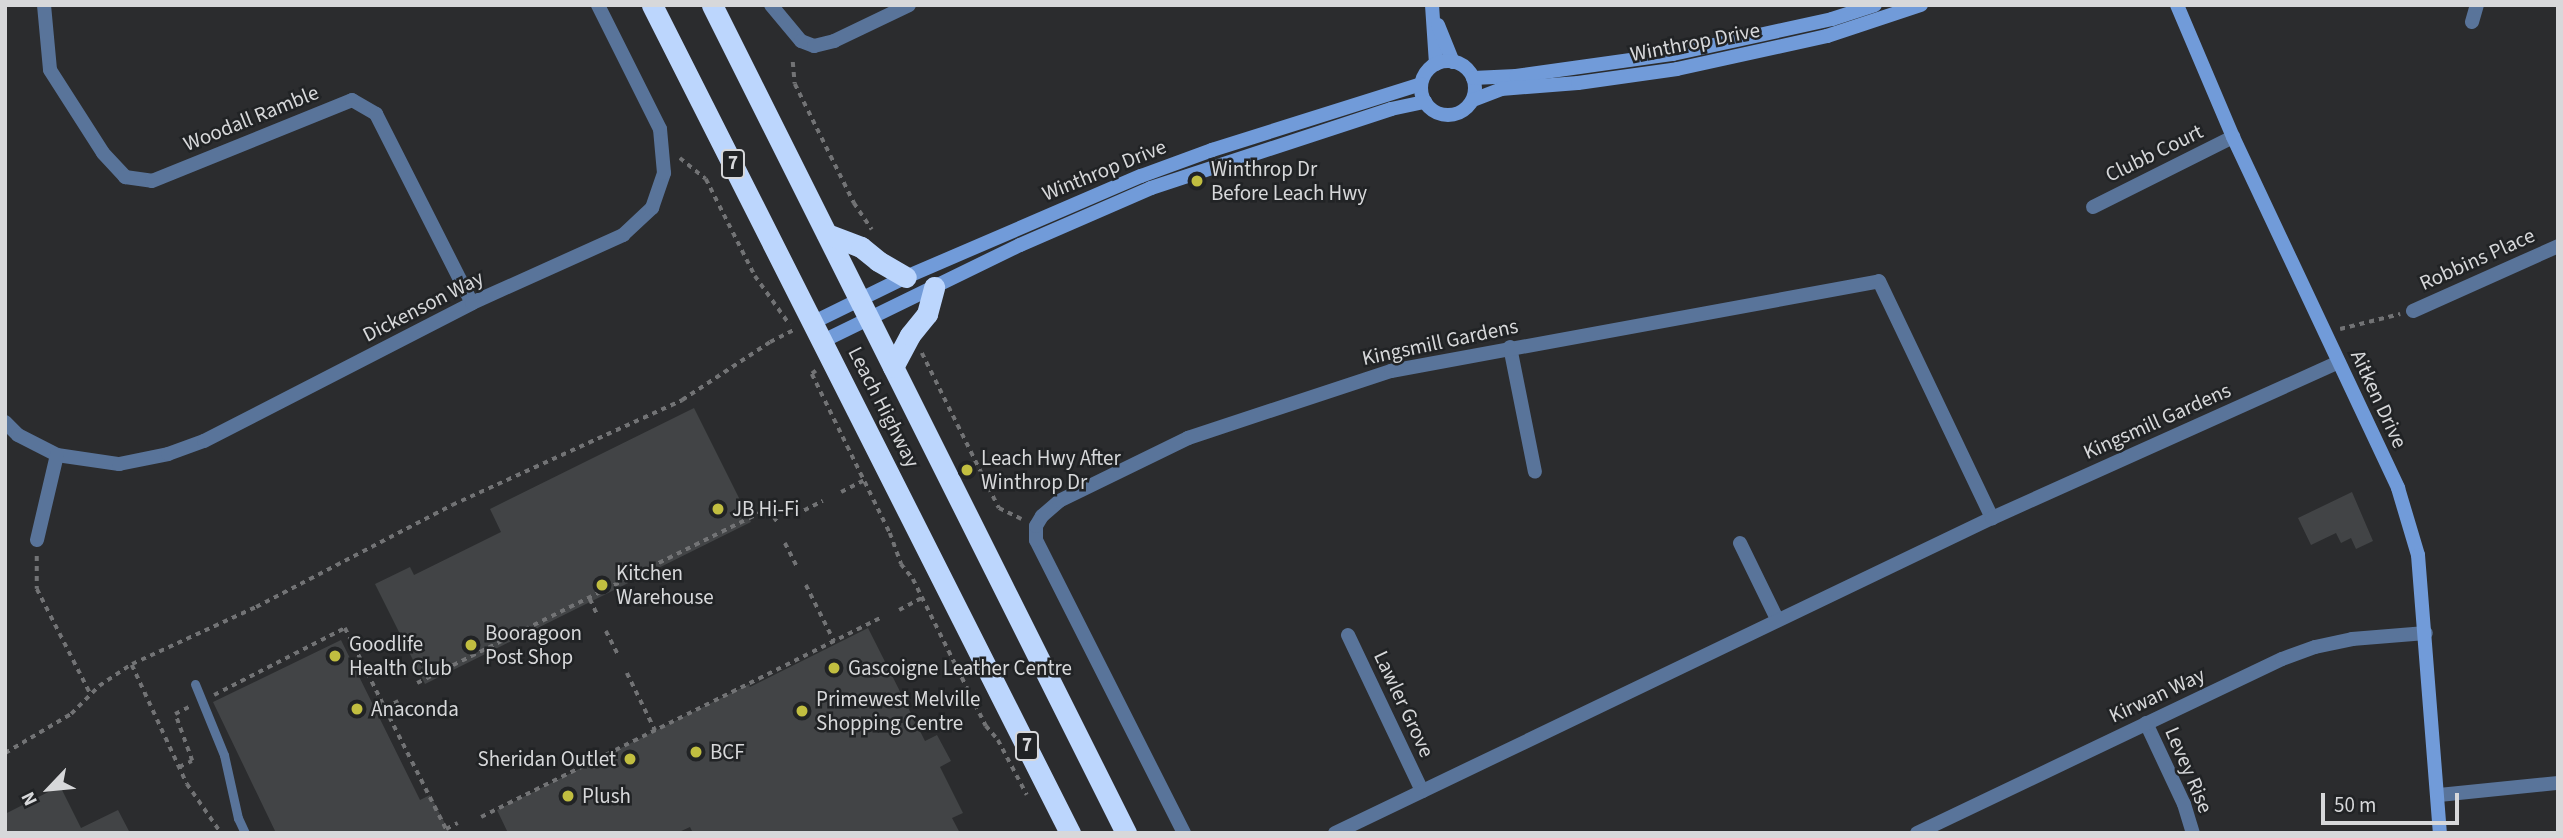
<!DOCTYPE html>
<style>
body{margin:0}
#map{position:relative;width:2563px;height:838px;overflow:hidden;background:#2b2c2e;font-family:"Source Sans 3",sans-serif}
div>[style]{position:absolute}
.building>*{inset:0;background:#424446}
.path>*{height:3.5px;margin-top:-1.75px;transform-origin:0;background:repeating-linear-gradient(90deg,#727375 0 5px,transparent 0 10px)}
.lane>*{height:9px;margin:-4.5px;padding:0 4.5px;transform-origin:4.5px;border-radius:4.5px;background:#59749a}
.street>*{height:14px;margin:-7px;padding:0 7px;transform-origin:7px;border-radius:7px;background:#59749a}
.secondary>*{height:14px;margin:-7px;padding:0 7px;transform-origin:7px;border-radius:7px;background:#719bd9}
.secondary>.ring{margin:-7px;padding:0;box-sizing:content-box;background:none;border:14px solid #719bd9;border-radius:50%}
.highway>*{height:21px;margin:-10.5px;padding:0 10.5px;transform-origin:10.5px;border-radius:10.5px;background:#bcd6fd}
.dots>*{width:19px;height:19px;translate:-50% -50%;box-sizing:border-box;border:4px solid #212325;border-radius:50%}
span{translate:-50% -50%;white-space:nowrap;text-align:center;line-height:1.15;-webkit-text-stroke:5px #212325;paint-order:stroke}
.shield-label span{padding:2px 5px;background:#212325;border:2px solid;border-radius:5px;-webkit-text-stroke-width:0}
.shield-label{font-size:19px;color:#d7d8da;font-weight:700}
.street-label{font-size:21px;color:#d7d8da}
.poi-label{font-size:21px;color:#d7d8da}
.left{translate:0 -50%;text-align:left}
.right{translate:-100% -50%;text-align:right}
.frame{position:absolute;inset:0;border:7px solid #d7d8da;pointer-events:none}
.north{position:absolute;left:14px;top:754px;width:70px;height:70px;-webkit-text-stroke:5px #212325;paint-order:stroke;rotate:244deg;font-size:19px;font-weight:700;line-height:28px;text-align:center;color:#d7d8da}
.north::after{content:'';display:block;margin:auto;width:24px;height:32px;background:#d7d8da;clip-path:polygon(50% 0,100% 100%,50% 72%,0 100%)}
.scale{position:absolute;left:2321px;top:793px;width:138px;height:32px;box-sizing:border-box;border:4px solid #d7d8da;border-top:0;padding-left:9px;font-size:21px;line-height:24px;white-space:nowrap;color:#d7d8da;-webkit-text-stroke:5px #212325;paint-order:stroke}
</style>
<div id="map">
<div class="building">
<div style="clip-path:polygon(694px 408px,751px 522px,425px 684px,375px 584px,410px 567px,414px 575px,501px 532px,490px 509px)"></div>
<div style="clip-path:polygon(2352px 492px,2373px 541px,2356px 549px,2351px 538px,2341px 543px,2336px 533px,2311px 545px,2298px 518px)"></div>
<div style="clip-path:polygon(868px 628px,925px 741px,937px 735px,951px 761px,940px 767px,963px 813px,952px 818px,960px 833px,693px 833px,690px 827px,677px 833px,508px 833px,497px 810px,749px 684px,750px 687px)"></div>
<div style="clip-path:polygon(341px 640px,420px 800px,430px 795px,450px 833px,276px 833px,213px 702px)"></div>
<div style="clip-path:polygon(60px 786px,81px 828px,118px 810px,130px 833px,5px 833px,5px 814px)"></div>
</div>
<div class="path">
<div style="left:793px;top:62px;width:22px;rotate:85deg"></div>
<div style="left:795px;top:84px;width:133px;rotate:63.6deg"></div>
<div style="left:854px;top:203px;width:32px;rotate:56deg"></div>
<div style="left:680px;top:158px;width:33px;rotate:39deg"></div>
<div style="left:706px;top:179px;width:109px;rotate:63.2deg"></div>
<div style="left:755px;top:276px;width:60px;rotate:54.5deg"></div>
<div style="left:2340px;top:329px;width:62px;rotate:-14deg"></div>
<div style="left:922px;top:353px;width:173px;rotate:63.6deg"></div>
<div style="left:999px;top:508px;width:25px;rotate:26deg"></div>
<div style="left:816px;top:371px;width:5px;rotate:143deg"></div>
<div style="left:812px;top:374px;width:177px;rotate:63.9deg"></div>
<div style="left:890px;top:533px;width:33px;rotate:70deg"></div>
<div style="left:901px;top:564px;width:19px;rotate:51deg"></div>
<div style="left:913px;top:579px;width:164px;rotate:63.6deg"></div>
<div style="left:986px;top:726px;width:18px;rotate:49deg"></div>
<div style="left:998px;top:740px;width:62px;rotate:62.2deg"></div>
<div style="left:841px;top:492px;width:25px;rotate:-27deg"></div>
<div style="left:795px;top:515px;width:31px;rotate:-27deg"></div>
<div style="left:785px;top:543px;width:27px;rotate:63deg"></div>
<div style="left:37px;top:556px;width:33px;rotate:90deg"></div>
<div style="left:37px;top:589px;width:119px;rotate:63deg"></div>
<div style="left:806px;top:585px;width:63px;rotate:63.4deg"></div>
<div style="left:590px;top:599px;width:17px;rotate:65deg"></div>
<div style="left:899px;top:610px;width:26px;rotate:-28deg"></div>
<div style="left:606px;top:631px;width:27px;rotate:63deg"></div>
<div style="left:132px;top:665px;width:131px;rotate:65.2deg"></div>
<div style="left:187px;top:784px;width:60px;rotate:55.2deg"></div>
<div style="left:627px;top:673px;width:64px;rotate:63.8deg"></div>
<div style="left:417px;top:683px;width:392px;rotate:-26.4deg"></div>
<div style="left:768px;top:509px;width:17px;rotate:54deg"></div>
<div style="left:214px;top:695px;width:147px;rotate:-27.1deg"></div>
<div style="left:345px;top:628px;width:89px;rotate:63.4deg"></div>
<div style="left:385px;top:708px;width:15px;rotate:-28deg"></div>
<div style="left:385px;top:708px;width:136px;rotate:63.2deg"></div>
<div style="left:446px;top:829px;width:13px;rotate:-27deg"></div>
<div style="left:5px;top:753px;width:77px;rotate:-30.6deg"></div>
<div style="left:71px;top:714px;width:40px;rotate:-45deg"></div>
<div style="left:99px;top:686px;width:40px;rotate:-34deg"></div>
<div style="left:132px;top:664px;width:136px;rotate:-24.7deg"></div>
<div style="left:256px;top:607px;width:221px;rotate:-27.5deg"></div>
<div style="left:452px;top:505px;width:253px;rotate:-24.5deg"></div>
<div style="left:682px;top:400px;width:105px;rotate:-33.4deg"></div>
<div style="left:770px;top:342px;width:27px;rotate:-27deg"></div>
<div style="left:179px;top:767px;width:14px;rotate:-25deg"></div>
<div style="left:192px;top:761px;width:50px;rotate:-109.9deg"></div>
<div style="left:175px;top:714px;width:16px;rotate:-27deg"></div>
<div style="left:481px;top:817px;width:447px;rotate:-26.5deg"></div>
</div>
<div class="lane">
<div style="left:195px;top:684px;width:77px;rotate:67.8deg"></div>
<div style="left:224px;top:755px;width:65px;rotate:77.5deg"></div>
<div style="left:238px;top:818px;width:17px;rotate:65deg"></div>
</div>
<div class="street">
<div style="left:44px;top:5px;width:65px;rotate:84.7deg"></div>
<div style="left:50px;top:70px;width:98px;rotate:57.4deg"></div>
<div style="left:103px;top:153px;width:33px;rotate:47deg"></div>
<div style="left:125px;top:177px;width:27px;rotate:8deg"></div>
<div style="left:152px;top:181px;width:216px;rotate:-22deg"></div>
<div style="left:352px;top:100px;width:28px;rotate:30deg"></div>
<div style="left:376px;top:114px;width:212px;rotate:63.1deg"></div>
<div style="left:771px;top:5px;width:47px;rotate:50.2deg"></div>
<div style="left:801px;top:41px;width:14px;rotate:21deg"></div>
<div style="left:814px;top:46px;width:21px;rotate:-14deg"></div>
<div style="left:834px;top:41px;width:83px;rotate:-25.6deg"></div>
<div style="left:2472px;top:22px;width:18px;rotate:-74deg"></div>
<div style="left:2093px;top:207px;width:157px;rotate:-26.6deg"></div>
<div style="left:2413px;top:311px;width:159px;rotate:-24.1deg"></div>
<div style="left:1510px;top:347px;width:127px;rotate:78.7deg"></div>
<div style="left:5px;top:422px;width:18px;rotate:45deg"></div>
<div style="left:18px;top:435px;width:44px;rotate:27.1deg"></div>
<div style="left:57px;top:455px;width:63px;rotate:8.3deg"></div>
<div style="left:119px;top:464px;width:50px;rotate:-11.5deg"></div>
<div style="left:168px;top:454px;width:38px;rotate:-20deg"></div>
<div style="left:204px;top:441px;width:301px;rotate:-27.2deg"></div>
<div style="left:472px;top:303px;width:166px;rotate:-24.2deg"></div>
<div style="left:623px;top:235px;width:40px;rotate:-43deg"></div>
<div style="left:652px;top:208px;width:37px;rotate:-71deg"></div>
<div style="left:664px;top:173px;width:44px;rotate:-95.2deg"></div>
<div style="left:660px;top:129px;width:139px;rotate:-116.6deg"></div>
<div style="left:37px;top:540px;width:87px;rotate:-76.8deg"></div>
<div style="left:1740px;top:543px;width:85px;rotate:64deg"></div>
<div style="left:1348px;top:635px;width:173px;rotate:64.6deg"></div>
<div style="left:2146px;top:723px;width:89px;rotate:64.9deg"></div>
<div style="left:2184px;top:804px;width:30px;rotate:73deg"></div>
<div style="left:2439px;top:795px;width:120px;rotate:-5.8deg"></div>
<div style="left:1184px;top:833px;width:328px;rotate:-116.8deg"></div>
<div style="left:1036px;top:540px;width:14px;rotate:-90deg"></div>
<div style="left:1036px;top:526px;width:12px;rotate:-59deg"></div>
<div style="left:1042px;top:516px;width:23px;rotate:-41deg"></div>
<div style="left:1059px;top:501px;width:144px;rotate:-26deg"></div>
<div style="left:1188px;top:438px;width:214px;rotate:-18.3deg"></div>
<div style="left:1391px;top:371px;width:496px;rotate:-10.4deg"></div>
<div style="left:1879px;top:281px;width:263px;rotate:64.5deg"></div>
<div style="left:1335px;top:833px;width:729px;rotate:-25.62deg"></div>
<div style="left:1992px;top:518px;width:380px;rotate:-24.2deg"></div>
<div style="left:1917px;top:833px;width:404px;rotate:-25.5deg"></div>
<div style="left:2282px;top:659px;width:35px;rotate:-20deg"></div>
<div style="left:2315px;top:647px;width:38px;rotate:-12deg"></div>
<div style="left:2352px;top:639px;width:74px;rotate:-4.6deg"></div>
</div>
<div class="secondary">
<div style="left:1432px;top:5px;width:59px;rotate:86.1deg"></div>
<div style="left:2177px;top:5px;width:143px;rotate:67deg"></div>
<div style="left:2233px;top:137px;width:388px;rotate:64.8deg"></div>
<div style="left:2398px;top:488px;width:70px;rotate:73.4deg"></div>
<div style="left:2418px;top:555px;width:279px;rotate:85.5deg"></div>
<div style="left:1438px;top:25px;width:40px;rotate:68deg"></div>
<div class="ring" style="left:1421px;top:61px;width:40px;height:40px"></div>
<div style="left:1473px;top:78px;width:43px;rotate:-2.7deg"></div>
<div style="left:1516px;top:76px;width:159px;rotate:-8deg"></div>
<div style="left:1673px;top:54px;width:163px;rotate:-12.4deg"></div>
<div style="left:1832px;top:19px;width:45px;rotate:-18deg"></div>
<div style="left:1473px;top:100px;width:30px;rotate:-21deg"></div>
<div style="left:1501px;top:89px;width:77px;rotate:-4.5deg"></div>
<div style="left:1578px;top:83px;width:100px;rotate:-8deg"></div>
<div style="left:1677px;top:69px;width:154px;rotate:-12.4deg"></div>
<div style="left:1827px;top:36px;width:99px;rotate:-18.3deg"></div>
<div style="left:814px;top:322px;width:102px;rotate:-26.1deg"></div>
<div style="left:906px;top:277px;width:256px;rotate:-23.3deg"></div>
<div style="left:1141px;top:176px;width:76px;rotate:-20.1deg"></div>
<div style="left:1212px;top:150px;width:219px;rotate:-17.5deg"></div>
<div style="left:823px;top:341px;width:219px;rotate:-26deg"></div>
<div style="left:1020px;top:245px;width:143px;rotate:-23.5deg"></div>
<div style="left:1151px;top:188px;width:253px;rotate:-18.2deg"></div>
<div style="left:1391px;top:109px;width:35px;rotate:-12deg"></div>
</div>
<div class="highway">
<div style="left:652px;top:5px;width:928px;rotate:63.21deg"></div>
<div style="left:712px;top:5px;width:926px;rotate:63.43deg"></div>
<div style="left:827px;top:234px;width:36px;rotate:21deg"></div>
<div style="left:861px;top:247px;width:22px;rotate:39deg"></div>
<div style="left:878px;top:261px;width:32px;rotate:30deg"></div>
<div style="left:893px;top:367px;width:36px;rotate:-62deg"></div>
<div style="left:910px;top:335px;width:27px;rotate:-51deg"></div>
<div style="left:927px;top:314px;width:28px;rotate:-75deg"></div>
</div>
<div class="dots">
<div style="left:1197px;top:181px;background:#c1be40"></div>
<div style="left:967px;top:470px;background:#c1be40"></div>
<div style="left:718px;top:509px;background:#c1be40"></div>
<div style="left:602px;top:585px;background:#c1be40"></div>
<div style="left:471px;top:645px;background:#c1be40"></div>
<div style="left:335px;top:656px;background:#c1be40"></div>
<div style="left:834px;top:668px;background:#c1be40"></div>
<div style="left:357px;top:709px;background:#c1be40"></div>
<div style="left:802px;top:711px;background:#c1be40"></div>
<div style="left:696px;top:752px;background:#c1be40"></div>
<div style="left:630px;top:759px;background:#c1be40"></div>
<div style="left:568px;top:796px;background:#c1be40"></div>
</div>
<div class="shield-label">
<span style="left:733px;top:164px">7</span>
<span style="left:1027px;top:746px">7</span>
</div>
<div class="street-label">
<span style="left:1695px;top:42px;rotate:-11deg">Winthrop Drive</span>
<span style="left:251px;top:118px;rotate:-22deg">Woodall Ramble</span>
<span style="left:2154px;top:153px;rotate:-26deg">Clubb Court</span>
<span style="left:1104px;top:170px;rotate:-22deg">Winthrop Drive</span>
<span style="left:2477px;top:259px;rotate:-24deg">Robbins Place</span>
<span style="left:423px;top:306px;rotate:-27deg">Dickenson Way</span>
<span style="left:1440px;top:342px;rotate:-12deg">Kingsmill Gardens</span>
<span style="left:2379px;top:399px;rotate:65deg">Aitken Drive</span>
<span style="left:884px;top:407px;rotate:63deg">Leach Highway</span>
<span style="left:2157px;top:421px;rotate:-24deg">Kingsmill Gardens</span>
<span style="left:2157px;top:695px;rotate:-25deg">Kirwan Way</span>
<span style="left:1404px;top:704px;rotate:65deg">Lawler Grove</span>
<span style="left:2189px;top:770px;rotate:67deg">Levey Rise</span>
</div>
<div class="poi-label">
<span class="left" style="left:1211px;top:181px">Winthrop Dr<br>Before Leach Hwy</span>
<span class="left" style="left:981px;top:470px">Leach Hwy After<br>Winthrop Dr</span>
<span class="left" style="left:732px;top:509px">JB Hi-Fi</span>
<span class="left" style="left:616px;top:585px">Kitchen<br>Warehouse</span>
<span class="left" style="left:485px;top:645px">Booragoon<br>Post Shop</span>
<span class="left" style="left:349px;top:656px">Goodlife<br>Health Club</span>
<span class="left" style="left:848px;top:668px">Gascoigne Leather Centre</span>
<span class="left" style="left:816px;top:711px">Primewest Melville<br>Shopping Centre</span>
<span class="left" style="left:371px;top:709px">Anaconda</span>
<span class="left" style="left:710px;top:752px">BCF</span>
<span class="right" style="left:616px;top:759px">Sheridan Outlet</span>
<span class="left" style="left:582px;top:796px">Plush</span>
</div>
<div class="frame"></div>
<div class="north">N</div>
<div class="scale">50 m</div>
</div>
